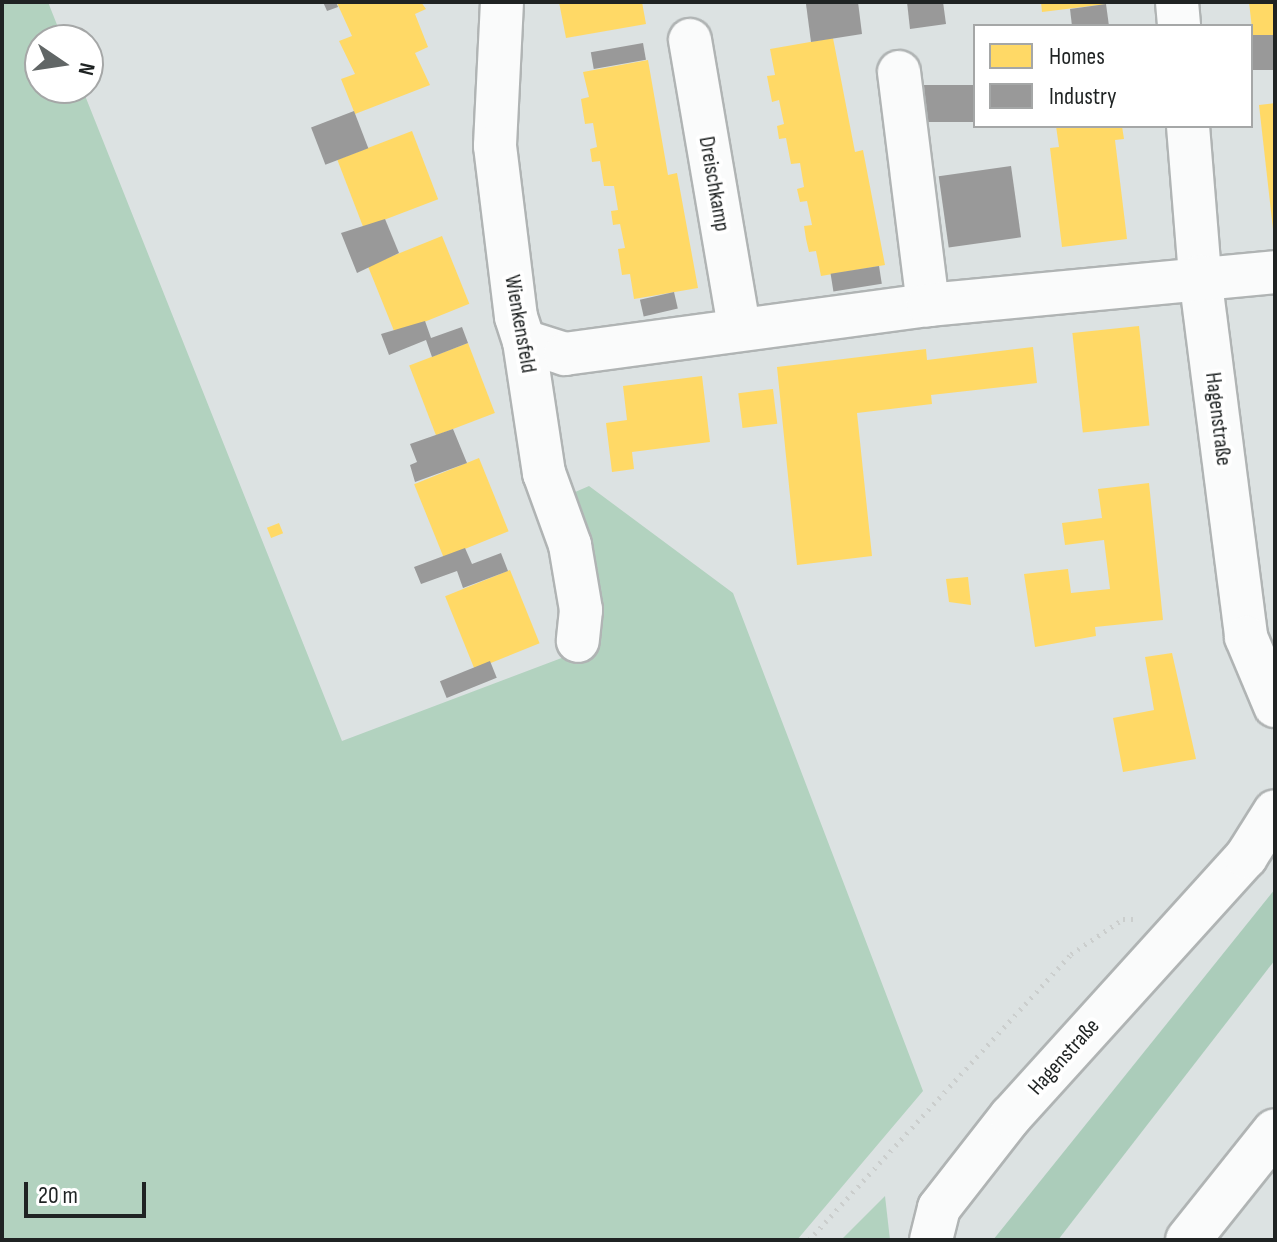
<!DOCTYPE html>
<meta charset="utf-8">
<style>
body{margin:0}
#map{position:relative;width:1277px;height:1242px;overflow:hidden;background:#dce2e2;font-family:"Sofia Sans Condensed",sans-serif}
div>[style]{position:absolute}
.green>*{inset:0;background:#b2d2bf}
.forest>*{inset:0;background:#abccba}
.homes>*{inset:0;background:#ffd966;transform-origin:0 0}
.industry>*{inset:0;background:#999;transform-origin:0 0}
.path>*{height:5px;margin-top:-2.5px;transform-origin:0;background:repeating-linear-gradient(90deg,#cbcecd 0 2px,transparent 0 8px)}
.roads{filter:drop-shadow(2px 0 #b0b4b4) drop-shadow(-2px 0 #b0b4b4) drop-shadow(0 2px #b0b4b4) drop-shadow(0 -2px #b0b4b4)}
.minor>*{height:42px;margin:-21px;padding:0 21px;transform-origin:21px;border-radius:21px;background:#fafbfb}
.highway>*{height:44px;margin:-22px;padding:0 22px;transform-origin:22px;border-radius:22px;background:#fafbfb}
span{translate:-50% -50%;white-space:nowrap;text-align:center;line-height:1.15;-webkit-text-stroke:8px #fff;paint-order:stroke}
.street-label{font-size:22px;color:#1f2323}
.frame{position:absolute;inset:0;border:4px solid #1f2323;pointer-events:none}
.legend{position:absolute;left:973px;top:24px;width:280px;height:104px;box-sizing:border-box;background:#fff;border:2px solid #a5a7a7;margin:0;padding:10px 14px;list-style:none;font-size:24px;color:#1f2323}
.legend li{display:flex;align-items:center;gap:16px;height:40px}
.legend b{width:40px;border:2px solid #a5a7a7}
.north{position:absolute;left:24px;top:24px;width:80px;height:80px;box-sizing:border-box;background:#fff;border:2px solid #a5a7a7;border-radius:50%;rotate:103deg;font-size:22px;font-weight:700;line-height:32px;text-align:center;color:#1f2323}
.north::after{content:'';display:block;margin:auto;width:28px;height:36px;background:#616666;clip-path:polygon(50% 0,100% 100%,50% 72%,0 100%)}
.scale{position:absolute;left:24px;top:1182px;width:122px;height:36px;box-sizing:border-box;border:4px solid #1f2323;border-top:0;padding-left:10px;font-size:24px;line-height:28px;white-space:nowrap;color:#1f2323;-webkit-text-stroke:6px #fff;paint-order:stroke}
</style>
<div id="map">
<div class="green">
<div style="clip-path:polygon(2px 2px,48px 2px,63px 40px,40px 40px,40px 88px,82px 88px,342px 741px,596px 645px,599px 581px,566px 496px,589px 486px,733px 593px,923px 1091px,797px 1240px,2px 1240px)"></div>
<div style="clip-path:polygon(885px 1196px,890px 1240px,841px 1240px)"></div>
</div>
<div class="forest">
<div style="clip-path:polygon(1275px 889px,1275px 960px,1058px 1240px,993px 1240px)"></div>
</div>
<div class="homes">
<div style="clip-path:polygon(421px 2px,426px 9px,415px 14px,428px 47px,415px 53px,430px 85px,355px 114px,341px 79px,355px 74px,339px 41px,352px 36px,337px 3px)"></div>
<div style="clip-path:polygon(559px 2px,642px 2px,646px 24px,566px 38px)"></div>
<div style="clip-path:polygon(1041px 2px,1107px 2px,1107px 4px,1042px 12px)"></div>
<div style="clip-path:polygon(1249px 2px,1275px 2px,1275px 35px,1253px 37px)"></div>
<div style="clip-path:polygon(833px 38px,855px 152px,863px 150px,885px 265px,821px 276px,816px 251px,809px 252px,806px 239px,804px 226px,812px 225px,807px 201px,800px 202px,797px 189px,804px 187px,800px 163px,791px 164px,786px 138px,779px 139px,777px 126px,784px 124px,779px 100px,772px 102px,767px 76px,775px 75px,770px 49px)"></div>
<div style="clip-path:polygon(648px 60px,668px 175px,677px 173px,698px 288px,634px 299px,630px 274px,622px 275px,618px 249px,625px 248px,620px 224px,613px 225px,611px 211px,618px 210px,614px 186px,604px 186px,600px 161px,592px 162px,590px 149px,597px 147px,593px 123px,585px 124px,581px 99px,589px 97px,583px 72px)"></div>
<div style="clip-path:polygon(1275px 103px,1275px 229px,1273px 229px,1259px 105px)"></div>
<div style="clip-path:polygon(1056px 126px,1122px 126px,1124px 139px,1115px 140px,1127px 239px,1062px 247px,1050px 148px,1059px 147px)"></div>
<div style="left:412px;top:131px;width:73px;height:80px;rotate:69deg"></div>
<div style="left:442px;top:236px;width:73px;height:80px;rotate:68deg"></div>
<div style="left:1139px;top:326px;width:100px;height:67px;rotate:84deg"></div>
<div style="left:468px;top:343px;width:75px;height:63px;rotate:69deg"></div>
<div style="clip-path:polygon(1033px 347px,1037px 383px,931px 395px,932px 404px,857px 413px,872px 556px,797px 565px,777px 367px,926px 349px,927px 360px)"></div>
<div style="clip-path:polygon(702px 376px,710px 442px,632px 452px,634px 469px,612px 472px,606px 423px,627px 420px,623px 386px)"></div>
<div style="left:773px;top:389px;width:35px;height:35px;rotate:83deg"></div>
<div style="left:479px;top:458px;width:79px;height:70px;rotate:68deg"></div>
<div style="clip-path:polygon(1149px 483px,1163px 620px,1095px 627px,1096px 636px,1035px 647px,1024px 574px,1068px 569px,1071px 593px,1110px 589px,1104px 540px,1065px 545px,1062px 523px,1102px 518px,1098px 489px)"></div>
<div style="left:279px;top:523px;width:11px;height:13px;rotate:68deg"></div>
<div style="left:510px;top:570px;width:79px;height:70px;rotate:68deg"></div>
<div style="clip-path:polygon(968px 577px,971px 605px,949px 602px,946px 579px)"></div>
<div style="clip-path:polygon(1172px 653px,1196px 759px,1123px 772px,1113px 718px,1154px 710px,1145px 657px)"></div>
</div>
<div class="industry">
<div style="clip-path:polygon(323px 2px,336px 2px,338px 7px,327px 11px)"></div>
<div style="clip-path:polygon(858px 2px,862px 34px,811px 42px,806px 4px)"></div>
<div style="clip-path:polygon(907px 2px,943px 2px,946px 24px,910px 29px)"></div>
<div style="clip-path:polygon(1106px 4px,1109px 26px,1072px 26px,1070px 9px)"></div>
<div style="left:1275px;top:35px;width:35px;height:24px;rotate:90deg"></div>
<div style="left:643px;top:43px;width:17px;height:53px;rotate:80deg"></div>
<div style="left:975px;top:85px;width:37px;height:64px;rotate:90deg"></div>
<div style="left:354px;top:111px;width:40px;height:46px;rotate:69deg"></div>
<div style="left:1011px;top:166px;width:72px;height:73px;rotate:82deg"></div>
<div style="clip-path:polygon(385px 219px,399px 253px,357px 273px,341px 233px)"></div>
<div style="left:879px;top:266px;width:18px;height:49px;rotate:81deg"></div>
<div style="left:674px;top:292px;width:17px;height:35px;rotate:77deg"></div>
<div style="clip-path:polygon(425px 321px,431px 338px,462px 327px,468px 343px,432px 357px,426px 340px,389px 355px,381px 334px)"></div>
<div style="clip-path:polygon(453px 429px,467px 463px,415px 482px,410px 465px,417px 462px,410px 444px)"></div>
<div style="clip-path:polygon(465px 548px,472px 564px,501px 553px,508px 571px,463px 588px,457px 571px,421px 584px,414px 567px)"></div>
<div style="left:490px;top:661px;width:18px;height:54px;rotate:68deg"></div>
</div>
<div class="path">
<div style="left:809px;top:1240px;width:388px;rotate:-47.5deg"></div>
<div style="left:1071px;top:954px;width:63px;rotate:-33.9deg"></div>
<div style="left:1123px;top:919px;width:12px"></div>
</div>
<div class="roads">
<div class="minor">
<div style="left:502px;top:2px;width:144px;rotate:92.8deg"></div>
<div style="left:495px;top:146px;width:172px;rotate:83deg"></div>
<div style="left:516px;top:317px;width:25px;rotate:72deg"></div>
<div style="left:524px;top:341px;width:134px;rotate:81.4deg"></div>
<div style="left:544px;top:473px;width:77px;rotate:70.1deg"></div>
<div style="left:570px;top:545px;width:66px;rotate:80.4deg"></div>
<div style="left:581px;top:610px;width:31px;rotate:96deg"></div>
<div style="left:1177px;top:2px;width:24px;rotate:85deg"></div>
<div style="left:690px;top:40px;width:292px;rotate:80.3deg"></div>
<div style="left:899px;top:72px;width:235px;rotate:82.9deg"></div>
<div style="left:1188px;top:126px;width:150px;rotate:85.4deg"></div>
<div style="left:1200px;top:276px;width:364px;rotate:82.7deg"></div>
<div style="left:1246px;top:637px;width:75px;rotate:67.2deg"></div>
<div style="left:524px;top:341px;width:43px;rotate:17.6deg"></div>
<div style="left:565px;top:354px;width:366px;rotate:-7.7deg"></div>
<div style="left:928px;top:305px;width:349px;rotate:-5.4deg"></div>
<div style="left:931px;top:1240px;width:33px;rotate:-76deg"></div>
<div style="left:939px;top:1208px;width:117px;rotate:-52deg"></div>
<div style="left:1011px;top:1116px;width:350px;rotate:-47.8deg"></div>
<div style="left:1246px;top:857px;width:54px;rotate:-57.8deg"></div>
</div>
<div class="highway">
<div style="left:1188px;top:1240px;width:139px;rotate:-51.4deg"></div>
</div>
</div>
<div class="street-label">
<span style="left:714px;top:184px;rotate:80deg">Dreischkamp</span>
<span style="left:520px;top:324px;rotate:80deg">Wienkensfeld</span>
<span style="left:1218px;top:419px;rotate:83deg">Hagenstraße</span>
<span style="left:1064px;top:1057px;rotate:-48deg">Hagenstraße</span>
</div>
<div class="frame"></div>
<ul class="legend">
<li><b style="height:22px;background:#ffd966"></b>Homes</li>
<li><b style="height:22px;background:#999"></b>Industry</li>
</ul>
<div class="north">N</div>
<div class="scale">20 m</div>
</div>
